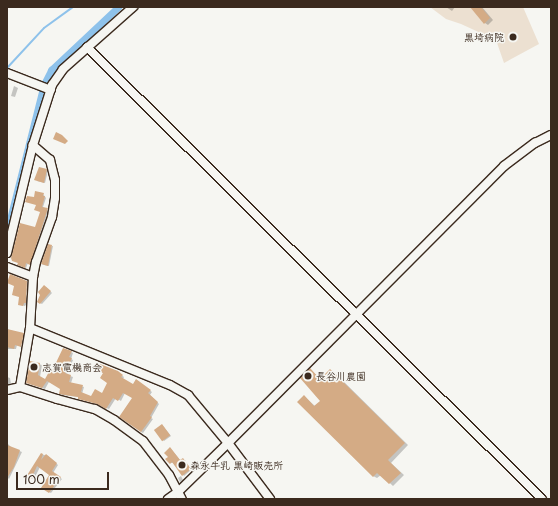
<!DOCTYPE html>
<meta charset="utf-8">
<style>
body{margin:0}
#map{position:relative;width:558px;height:506px;overflow:hidden;background:#f6f6f2;font-family:"Playpen Sans","Klee One",sans-serif}
div>[style]{position:absolute}
.built>*{inset:0;background:#ece0d1}
.shadow>*{inset:0;background:#0003}
.stream>*{height:2px;margin:-1px;padding:0 1px;transform-origin:1px;border-radius:1px;background:#8ec2eb}
.canal>*{height:7px;margin:-3.5px;padding:0 3.5px;transform-origin:3.5px;border-radius:3.5px;background:#8ec2eb}
.building>*{inset:0;background:#d4ab85;transform-origin:0 0}
.roads{filter:drop-shadow(1px 0 #3b2a1e) drop-shadow(-1px 0 #3b2a1e) drop-shadow(0 1px #3b2a1e) drop-shadow(0 -1px #3b2a1e)}
.minor>*{height:8px;margin:-4px;padding:0 4px;transform-origin:4px;border-radius:4px;background:#f6f6f2}
.dots>*{width:11px;height:11px;translate:-50% -50%;box-sizing:border-box;border:2px solid #f6f6f2;border-radius:50%}
span{translate:-50% -50%;white-space:nowrap;text-align:center;line-height:1.15;-webkit-text-stroke:3px #f6f6f2;paint-order:stroke}
.poi-label{font-size:10px;color:#3b2a1e;font-weight:700}
.right{translate:-100% -50%;text-align:right}
.left{translate:0 -50%;text-align:left}
.frame{position:absolute;inset:0;border:8px solid #3b2a1e;pointer-events:none}
.scale{position:absolute;left:16px;top:472px;width:93px;height:18px;box-sizing:border-box;border:2px solid #3b2a1e;border-top:0;padding-left:5px;font-size:12px;line-height:14px;white-space:nowrap;color:#3b2a1e;-webkit-text-stroke:3px #f6f6f2;paint-order:stroke}
</style>
<div id="map">
<div class="built">
<div style="clip-path:polygon(430px 7px,523px 7px,539px 44px,504px 63px,496px 40px,461px 24px,446px 19px)"></div>
</div>
<div class="shadow">
<div style="clip-path:polygon(446px 7px,455px 7px,452px 11px)"></div>
<div style="clip-path:polygon(471px 7px,482px 7px,493px 20px,488px 25px,485px 23px)"></div>
<div style="clip-path:polygon(14px 86px,18px 88px,15px 97px,11px 96px)"></div>
<div style="clip-path:polygon(46px 170px,48px 171px,45px 183px,37px 181px)"></div>
<div style="clip-path:polygon(43px 194px,46px 198px,43px 207px,49px 210px,31px 265px,28px 263px,26px 268px,20px 265px,36px 228px,41px 212px,34px 199px)"></div>
<div style="clip-path:polygon(52px 246px,53px 246px,49px 266px,44px 265px,42px 264px)"></div>
<div style="clip-path:polygon(46px 287px,52px 293px,42px 304px,38px 302px)"></div>
<div style="clip-path:polygon(26px 288px,27px 289px,27px 303px,25px 306px,20px 305px)"></div>
<div style="clip-path:polygon(7px 329px,25px 335px,23px 347px,17px 345px,16px 349px,7px 349px)"></div>
<div style="clip-path:polygon(71px 352px,73px 353px,71px 359px,73px 360px,67px 375px,73px 377px,71px 383px,84px 387px,82px 394px,91px 397px,102px 395px,109px 383px,104px 373px,101px 372px,120px 374px,124px 377px,123px 379px,133px 385px,138px 382px,152px 392px,150px 395px,159px 404px,151px 418px,153px 419px,143px 433px,141px 432px,133px 398px,125px 393px,121px 401px,116px 398px,109px 409px,79px 397px,62px 395px,60px 393px,61px 388px,49px 382px,45px 389px,30px 384px,31px 362px,42px 365px,40px 377px,46px 380px)"></div>
<div style="clip-path:polygon(310px 370px,321px 379px,330px 370px,334px 372px,408px 445px,391px 463px,404px 475px,393px 486px,381px 475px,377px 478px,373px 476px,304px 396px,315px 406px,321px 401px)"></div>
<div style="clip-path:polygon(7px 377px,10px 378px,11px 384px,7px 386px)"></div>
<div style="clip-path:polygon(163px 426px,171px 436px,164px 441px,163px 440px)"></div>
<div style="clip-path:polygon(7px 443px,12px 448px,22px 452px,9px 479px,7px 477px)"></div>
<div style="clip-path:polygon(171px 449px,181px 461px,185px 460px,191px 470px,184px 476px,174px 463px,170px 463px,169px 457px)"></div>
<div style="clip-path:polygon(41px 454px,48px 456px,58px 465px,53px 473px,62px 479px,51px 493px,42px 488px,50px 475px,40px 467px,34px 479px,29px 477px)"></div>
<div style="clip-path:polygon(181px 476px,183px 480px,180px 482px,178px 478px)"></div>
</div>
<div class="stream">
<div style="left:7px;top:68px;width:54px;rotate:-47.2deg"></div>
<div style="left:44px;top:28px;width:36px;rotate:-36deg"></div>
</div>
<div class="canal">
<div style="left:7px;top:231px;width:152px;rotate:-75.9deg"></div>
<div style="left:44px;top:84px;width:16px;rotate:-63deg"></div>
<div style="left:51px;top:70px;width:92px;rotate:-43.2deg"></div>
</div>
<div class="building">
<div style="clip-path:polygon(470px 7px,481px 7px,490px 18px,484px 24px)"></div>
<div style="clip-path:polygon(56px 132px,62px 135px,68px 141px,65px 144px,53px 139px)"></div>
<div style="clip-path:polygon(39px 167px,47px 169px,44px 183px,34px 180px)"></div>
<div style="clip-path:polygon(35px 191px,44px 193px,43px 196px,45px 196px,42px 207px,48px 208px,30px 265px,26px 263px,25px 268px,17px 265px,18px 263px,12px 261px,11px 258px,20px 223px,35px 227px,40px 212px,34px 210px,36px 205px,25px 202px,27px 196px,34px 197px)"></div>
<div style="clip-path:polygon(48px 244px,52px 245px,48px 266px,41px 264px)"></div>
<div style="clip-path:polygon(10px 274px,27px 281px,26px 303px,24px 303px,23px 306px,18px 305px,19px 297px,12px 295px,14px 286px,7px 283px)"></div>
<div style="clip-path:polygon(44px 285px,51px 291px,40px 304px,37px 302px,40px 295px,38px 292px)"></div>
<div style="clip-path:polygon(7px 329px,24px 333px,21px 347px,15px 345px,14px 349px,7px 347px)"></div>
<div style="clip-path:polygon(63px 348px,72px 351px,69px 357px,72px 358px,65px 373px,71px 375px,69px 382px,83px 385px,81px 392px,91px 396px,95px 389px,102px 393px,107px 383px,100px 378px,103px 373px,97px 371px,100px 364px,118px 371px,123px 375px,121px 377px,133px 384px,136px 379px,151px 390px,148px 393px,158px 402px,150px 416px,152px 417px,141px 432px,119px 417px,132px 398px,123px 393px,118px 401px,113px 398px,106px 409px,97px 404px,78px 399px,78px 397px,59px 394px,60px 389px,47px 381px,42px 388px,26px 383px,30px 361px,40px 363px,38px 375px,45px 379px,50px 370px,52px 371px)"></div>
<div style="clip-path:polygon(310px 368px,320px 379px,330px 369px,405px 443px,388px 460px,401px 473px,389px 484px,377px 473px,373px 477px,297px 402px,304px 395px,314px 406px,320px 401px,300px 378px)"></div>
<div style="left:162px;top:424px;width:14px;height:10px;rotate:54deg"></div>
<div style="clip-path:polygon(7px 445px,20px 450px,14px 467px,7px 478px)"></div>
<div style="clip-path:polygon(170px 447px,180px 460px,183px 458px,191px 469px,182px 476px,172px 462px,170px 464px,165px 459px,168px 457px,164px 453px)"></div>
<div style="clip-path:polygon(41px 453px,43px 454px,41px 460px,46px 454px,57px 463px,52px 471px,61px 477px,49px 493px,41px 488px,49px 475px,37px 466px,31px 479px,26px 477px)"></div>
</div>
<div class="roads">
<div class="minor">
<div style="left:87px;top:47px;width:641px;rotate:44.81deg"></div>
<div style="left:7px;top:73px;width:47px;rotate:21.1deg"></div>
<div style="left:7px;top:253px;width:111px;rotate:-76.5deg"></div>
<div style="left:33px;top:145px;width:63px;rotate:-72.4deg"></div>
<div style="left:52px;top:85px;width:19px;rotate:-55deg"></div>
<div style="left:63px;top:69px;width:94px;rotate:-41.5deg"></div>
<div style="left:7px;top:267px;width:28px;rotate:21deg"></div>
<div style="left:30px;top:328px;width:151px;rotate:22.2deg"></div>
<div style="left:170px;top:385px;width:21px;rotate:29deg"></div>
<div style="left:188px;top:395px;width:62px;rotate:50.2deg"></div>
<div style="left:228px;top:443px;width:70px;rotate:53.1deg"></div>
<div style="left:20px;top:387px;width:60px;rotate:-80.4deg"></div>
<div style="left:30px;top:328px;width:51px;rotate:-86.6deg"></div>
<div style="left:33px;top:277px;width:15px;rotate:-79deg"></div>
<div style="left:36px;top:262px;width:48px;rotate:-70.4deg"></div>
<div style="left:52px;top:217px;width:19px;rotate:-81deg"></div>
<div style="left:55px;top:198px;width:18px;rotate:-90deg"></div>
<div style="left:55px;top:180px;width:21px;rotate:-104deg"></div>
<div style="left:50px;top:160px;width:23px;rotate:-139deg"></div>
<div style="left:7px;top:390px;width:13px;rotate:-13deg"></div>
<div style="left:20px;top:387px;width:39px;rotate:18deg"></div>
<div style="left:57px;top:399px;width:39px;rotate:15deg"></div>
<div style="left:95px;top:409px;width:22px;rotate:30deg"></div>
<div style="left:114px;top:420px;width:36px;rotate:36deg"></div>
<div style="left:143px;top:441px;width:43px;rotate:52.6deg"></div>
<div style="left:169px;top:475px;width:27px;rotate:62deg"></div>
<div style="left:168px;top:499px;width:12px;rotate:-35deg"></div>
<div style="left:178px;top:492px;width:70px;rotate:-44.4deg"></div>
<div style="left:228px;top:443px;width:391px;rotate:-45.1deg"></div>
<div style="left:504px;top:166px;width:39px;rotate:-37deg"></div>
<div style="left:535px;top:143px;width:18px;rotate:-27deg"></div>
</div>
</div>
<div class="dots">
<div style="left:513px;top:37px;background:#3b2a1e"></div>
<div style="left:34px;top:367px;background:#3b2a1e"></div>
<div style="left:308px;top:376px;background:#3b2a1e"></div>
<div style="left:182px;top:465px;background:#3b2a1e"></div>
</div>
<div class="poi-label">
<span class="right" style="left:504px;top:37px">黒埼病院</span>
<span class="left" style="left:42px;top:367px">志賀電機商会</span>
<span class="left" style="left:316px;top:376px">長谷川農園</span>
<span class="left" style="left:190px;top:465px">森永牛乳 黒崎販売所</span>
</div>
<div class="frame"></div>
<div class="scale">100 m</div>
</div>
